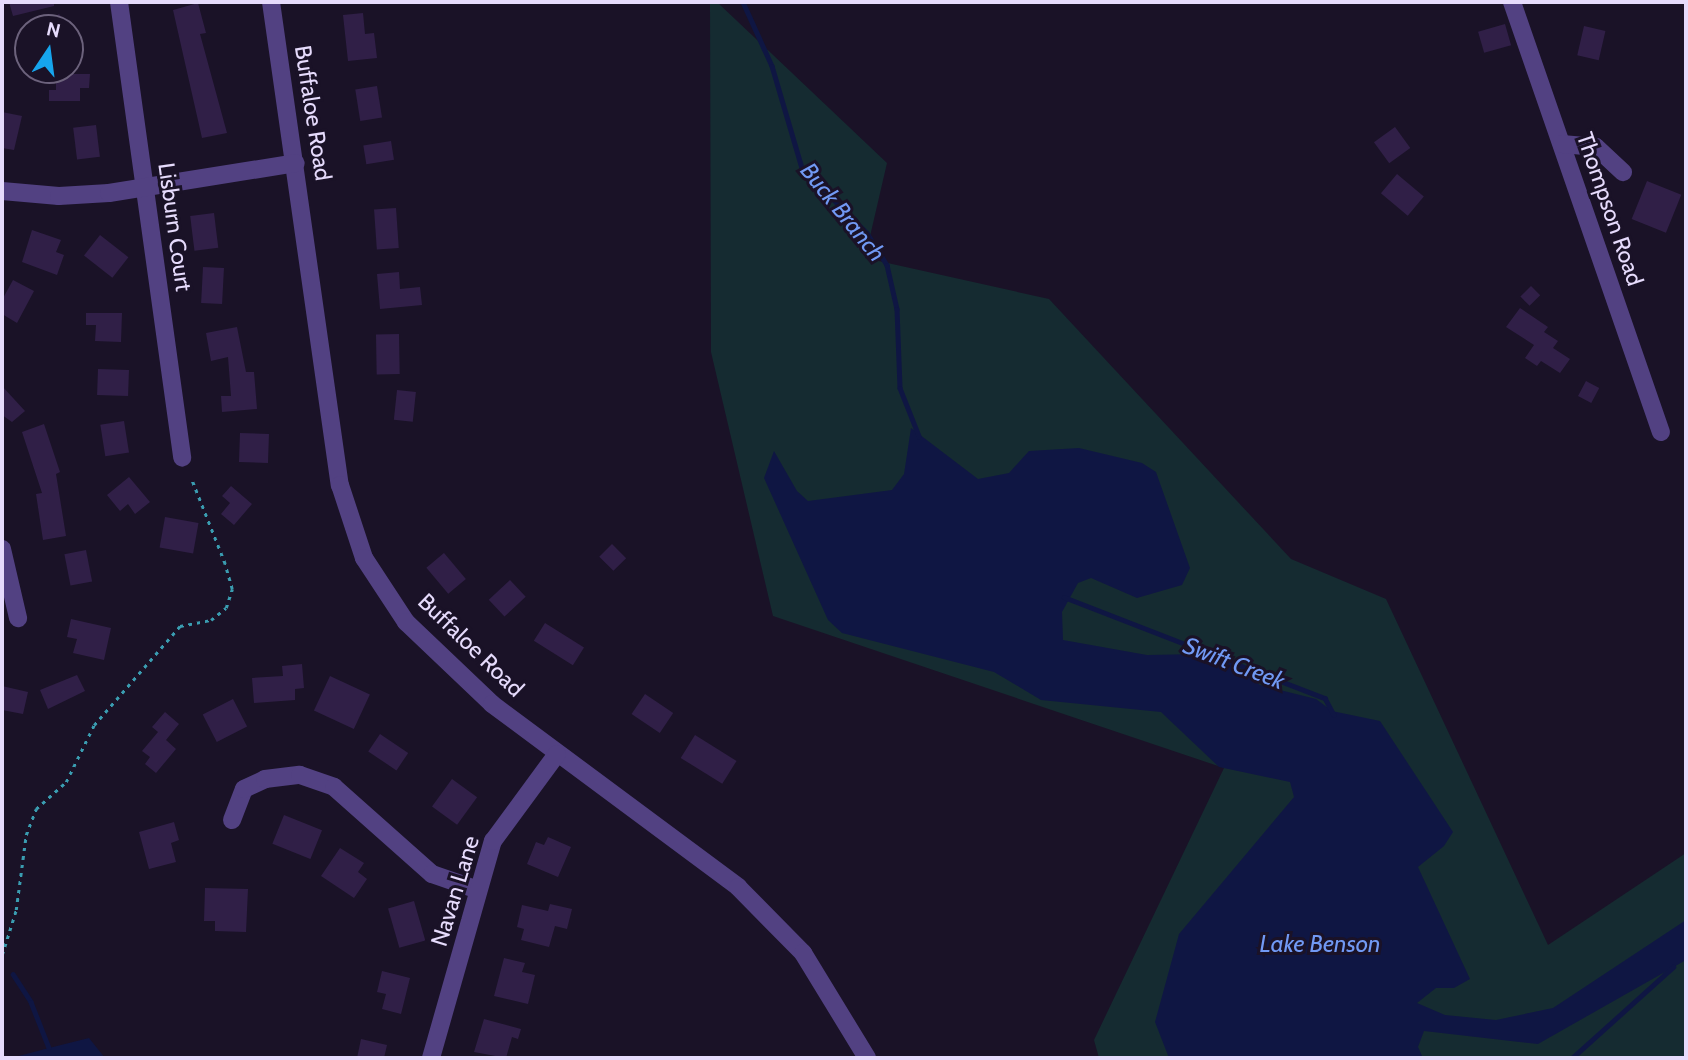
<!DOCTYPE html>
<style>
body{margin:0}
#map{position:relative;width:1688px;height:1060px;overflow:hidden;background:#1a1227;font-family:Cabin,sans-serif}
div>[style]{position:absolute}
.green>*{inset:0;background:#152b31}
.water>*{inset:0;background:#0f1643}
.stream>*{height:4.5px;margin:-2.25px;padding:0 2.25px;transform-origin:2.25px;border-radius:2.25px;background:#0f1643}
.building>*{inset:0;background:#301f47;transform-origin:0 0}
.path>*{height:2.5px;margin-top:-1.25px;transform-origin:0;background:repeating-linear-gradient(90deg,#3a9db1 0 3.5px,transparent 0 8.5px)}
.minor>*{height:18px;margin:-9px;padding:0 9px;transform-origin:9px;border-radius:9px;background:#524182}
span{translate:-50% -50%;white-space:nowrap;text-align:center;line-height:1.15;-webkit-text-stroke:6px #1a1227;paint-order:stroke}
.street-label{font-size:23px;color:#e6dbfc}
.water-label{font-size:24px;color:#7199f4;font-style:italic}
.frame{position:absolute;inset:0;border:4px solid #e6dbfc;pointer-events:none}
.north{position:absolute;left:14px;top:14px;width:70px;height:70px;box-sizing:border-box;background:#1a1227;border:2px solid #6c627c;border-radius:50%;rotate:13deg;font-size:19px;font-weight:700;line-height:28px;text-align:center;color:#e6dbfc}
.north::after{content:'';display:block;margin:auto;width:24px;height:32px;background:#16a5ed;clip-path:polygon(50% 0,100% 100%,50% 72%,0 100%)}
</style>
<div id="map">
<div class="green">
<div style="clip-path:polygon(710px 2px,717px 2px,887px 163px,865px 258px,1049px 299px,1291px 559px,1386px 599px,1548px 945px,1686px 853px,1686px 1058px,1099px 1058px,1094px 1040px,1224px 768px,773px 616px,711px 352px)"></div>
</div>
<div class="water">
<div style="clip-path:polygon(911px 428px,978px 479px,1009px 473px,1029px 451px,1079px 448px,1142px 463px,1156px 472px,1190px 568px,1182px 585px,1137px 598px,1091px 578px,1078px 583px,1062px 612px,1063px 640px,1147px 655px,1200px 654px,1236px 666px,1260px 685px,1316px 699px,1332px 711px,1380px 721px,1453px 832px,1444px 846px,1418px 867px,1470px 979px,1454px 988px,1436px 988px,1417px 1003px,1445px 1015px,1496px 1020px,1553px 1008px,1686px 920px,1686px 960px,1538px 1044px,1424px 1031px,1418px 1047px,1423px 1058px,1169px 1058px,1155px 1022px,1179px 934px,1294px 797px,1290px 782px,1219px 767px,1161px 712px,1041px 700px,994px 672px,842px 633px,828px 620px,764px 478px,774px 451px,797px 491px,808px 501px,892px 490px,904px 474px)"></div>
<div style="clip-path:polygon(89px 1038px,105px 1058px,11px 1058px,49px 1048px)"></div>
</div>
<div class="stream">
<div style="left:743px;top:2px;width:70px;rotate:65.6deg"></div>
<div style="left:772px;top:66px;width:106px;rotate:73.6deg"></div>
<div style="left:802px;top:168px;width:92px;rotate:45deg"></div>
<div style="left:867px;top:233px;width:38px;rotate:58deg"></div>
<div style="left:887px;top:265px;width:45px;rotate:77.2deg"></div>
<div style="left:897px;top:309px;width:79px;rotate:87.8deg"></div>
<div style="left:900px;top:388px;width:52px;rotate:68.4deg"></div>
<div style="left:1064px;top:597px;width:280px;rotate:21.2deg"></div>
<div style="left:1325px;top:698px;width:19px;rotate:62deg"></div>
<div style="left:13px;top:974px;width:33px;rotate:57deg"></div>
<div style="left:31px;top:1002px;width:49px;rotate:68.6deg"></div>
<div style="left:1572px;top:1058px;width:136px;rotate:-42deg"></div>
</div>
<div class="building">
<div style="clip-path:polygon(9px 2px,54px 2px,54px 6px,13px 16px)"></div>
<div style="clip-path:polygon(198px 3px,206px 33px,200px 34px,227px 133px,202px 138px,173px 10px)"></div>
<div style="clip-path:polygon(363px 13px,365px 34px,374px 33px,377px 58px,348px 61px,343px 15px)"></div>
<div style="clip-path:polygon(59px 14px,70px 28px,41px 28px)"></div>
<div style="left:1505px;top:24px;width:22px;height:28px;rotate:74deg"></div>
<div style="left:1584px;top:26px;width:22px;height:30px;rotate:13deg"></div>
<div style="clip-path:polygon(56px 74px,90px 74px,89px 88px,80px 88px,80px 101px,49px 101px,49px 90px,56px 90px)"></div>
<div style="left:377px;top:86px;width:32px;height:22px;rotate:81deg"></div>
<div style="clip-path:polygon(2px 112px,22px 116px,14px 150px,2px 148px)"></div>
<div style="left:96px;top:125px;width:32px;height:23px;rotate:83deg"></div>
<div style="left:1395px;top:127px;width:26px;height:26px;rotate:54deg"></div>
<div style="left:391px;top:141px;width:19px;height:28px;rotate:81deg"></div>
<div style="left:1397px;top:174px;width:35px;height:25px;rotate:40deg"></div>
<div style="left:1647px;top:181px;width:37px;height:41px;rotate:22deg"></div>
<div style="left:396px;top:208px;width:40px;height:22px;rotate:86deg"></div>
<div style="left:214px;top:213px;width:35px;height:24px;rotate:83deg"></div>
<div style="clip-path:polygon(32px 230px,61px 240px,56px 252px,64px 255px,57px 275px,22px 262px)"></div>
<div style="left:100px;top:235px;width:36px;height:26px;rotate:38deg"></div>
<div style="left:203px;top:267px;width:21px;height:36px;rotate:3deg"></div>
<div style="clip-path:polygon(399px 272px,400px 289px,420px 287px,422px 305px,380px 309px,377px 274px)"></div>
<div style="clip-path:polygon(13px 280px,34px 291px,17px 323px,2px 314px,2px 300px)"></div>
<div style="left:1531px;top:286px;width:13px;height:15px;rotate:45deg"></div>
<div style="clip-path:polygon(1520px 308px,1548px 327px,1544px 332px,1558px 341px,1553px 348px,1570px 359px,1560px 373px,1541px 361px,1537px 366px,1525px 358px,1534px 345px,1506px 327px)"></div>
<div style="clip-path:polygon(86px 313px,122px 313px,121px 342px,95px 341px,96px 325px,86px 325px)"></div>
<div style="clip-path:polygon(237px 327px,246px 372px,254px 372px,257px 409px,222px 412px,221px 396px,231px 396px,228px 357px,211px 361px,206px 333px)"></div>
<div style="left:399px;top:334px;width:40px;height:23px;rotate:89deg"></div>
<div style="left:98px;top:369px;width:31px;height:26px;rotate:2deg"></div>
<div style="left:1586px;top:381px;width:15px;height:17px;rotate:28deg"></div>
<div style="clip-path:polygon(2px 386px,25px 411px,12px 422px,2px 415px)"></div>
<div style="left:397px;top:390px;width:19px;height:30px;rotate:6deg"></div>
<div style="left:124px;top:421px;width:32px;height:24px;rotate:81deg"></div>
<div style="clip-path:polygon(44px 424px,60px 472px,56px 474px,66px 536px,43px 540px,36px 494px,42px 493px,22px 432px)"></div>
<div style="left:240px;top:433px;width:29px;height:29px;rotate:2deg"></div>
<div style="clip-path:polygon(129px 477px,150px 502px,135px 514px,128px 504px,120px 511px,107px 495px)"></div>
<div style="clip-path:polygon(231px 486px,252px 504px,234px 525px,221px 514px,230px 503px,222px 496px)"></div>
<div style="left:165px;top:517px;width:34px;height:31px;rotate:10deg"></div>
<div style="left:612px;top:544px;width:20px;height:18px;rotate:45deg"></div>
<div style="left:86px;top:550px;width:32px;height:22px;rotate:79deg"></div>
<div style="left:444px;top:553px;width:34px;height:23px;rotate:50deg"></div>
<div style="left:510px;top:580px;width:23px;height:29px;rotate:47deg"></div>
<div style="clip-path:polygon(71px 619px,111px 628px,104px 660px,73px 653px,77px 639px,67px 637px)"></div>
<div style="left:545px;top:623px;width:46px;height:21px;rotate:32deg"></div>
<div style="clip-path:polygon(302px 664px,304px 688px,295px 689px,295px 700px,254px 703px,252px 678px,283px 676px,282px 666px)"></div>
<div style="clip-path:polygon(77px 675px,85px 691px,48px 709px,40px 690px)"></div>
<div style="left:330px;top:676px;width:44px;height:38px;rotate:25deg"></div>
<div style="clip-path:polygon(2px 686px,28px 692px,23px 714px,2px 710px)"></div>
<div style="left:645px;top:694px;width:34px;height:24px;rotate:34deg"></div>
<div style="left:233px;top:699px;width:31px;height:34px;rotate:63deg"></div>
<div style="clip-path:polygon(165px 712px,179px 724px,166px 740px,176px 749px,156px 773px,145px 764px,150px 757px,142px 751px,158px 732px,152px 727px)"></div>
<div style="left:380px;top:734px;width:34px;height:21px;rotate:34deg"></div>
<div style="left:695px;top:735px;width:49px;height:27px;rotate:32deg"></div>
<div style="left:452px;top:779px;width:31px;height:34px;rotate:36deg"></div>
<div style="left:284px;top:815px;width:41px;height:31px;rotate:22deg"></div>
<div style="clip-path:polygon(174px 822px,179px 840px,171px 843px,176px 862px,149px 869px,139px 832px)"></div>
<div style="clip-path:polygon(548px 837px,571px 847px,558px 877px,527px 864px,536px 842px,544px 845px)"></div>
<div style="clip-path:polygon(340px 848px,364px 863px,358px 872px,367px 879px,354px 898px,321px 876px)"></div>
<div style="clip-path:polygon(205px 888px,248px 889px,246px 932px,215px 931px,215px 921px,204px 921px)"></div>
<div style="left:414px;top:901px;width:41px;height:27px;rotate:74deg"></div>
<div style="clip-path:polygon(550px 904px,572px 909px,567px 929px,555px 926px,549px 947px,521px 940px,524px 929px,517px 927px,522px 905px,548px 911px)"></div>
<div style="clip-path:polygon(504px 958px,525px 963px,522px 972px,535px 975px,528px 1004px,494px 996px)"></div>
<div style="clip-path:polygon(382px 971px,410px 978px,401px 1014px,382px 1009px,386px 994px,377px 992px)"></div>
<div style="clip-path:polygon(484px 1019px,521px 1029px,518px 1039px,512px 1037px,506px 1058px,474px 1052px)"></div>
<div style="clip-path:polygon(361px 1039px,387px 1045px,384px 1058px,357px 1058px)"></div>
</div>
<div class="path">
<div style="left:2px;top:955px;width:47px;rotate:-72.7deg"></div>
<div style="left:16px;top:910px;width:76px;rotate:-82.4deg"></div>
<div style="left:26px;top:835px;width:28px;rotate:-69deg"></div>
<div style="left:36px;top:809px;width:40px;rotate:-42deg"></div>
<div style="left:66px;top:782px;width:64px;rotate:-63.8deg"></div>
<div style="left:94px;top:725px;width:131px;rotate:-49deg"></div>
<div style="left:180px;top:626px;width:32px;rotate:-11deg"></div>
<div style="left:211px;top:620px;width:19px;rotate:-39deg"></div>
<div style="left:226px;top:608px;width:20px;rotate:-72deg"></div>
<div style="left:232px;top:589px;width:26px;rotate:-106deg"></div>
<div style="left:225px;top:564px;width:92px;rotate:-111.6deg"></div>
</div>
<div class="minor">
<div style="left:119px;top:2px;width:460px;rotate:82.1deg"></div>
<div style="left:271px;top:2px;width:488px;rotate:81.9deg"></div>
<div style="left:340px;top:485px;width:77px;rotate:71.8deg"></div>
<div style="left:364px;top:558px;width:77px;rotate:56.7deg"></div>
<div style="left:406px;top:622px;width:119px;rotate:43.6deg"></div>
<div style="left:492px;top:704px;width:307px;rotate:36.6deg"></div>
<div style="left:738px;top:887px;width:93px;rotate:45.4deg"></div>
<div style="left:803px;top:953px;width:123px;rotate:58.6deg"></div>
<div style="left:1512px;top:2px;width:455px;rotate:70.9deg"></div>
<div style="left:1562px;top:144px;width:34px;rotate:5deg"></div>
<div style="left:1596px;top:147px;width:37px;rotate:43deg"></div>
<div style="left:2px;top:191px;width:57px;rotate:5deg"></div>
<div style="left:59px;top:196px;width:50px;rotate:-3.4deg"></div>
<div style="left:109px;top:193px;width:189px;rotate:-9.1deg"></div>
<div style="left:2px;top:549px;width:71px;rotate:76.9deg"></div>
<div style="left:232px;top:820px;width:33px;rotate:-69deg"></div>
<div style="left:244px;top:789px;width:23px;rotate:-25deg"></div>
<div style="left:265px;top:779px;width:35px;rotate:-7deg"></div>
<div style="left:300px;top:775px;width:36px;rotate:19deg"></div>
<div style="left:334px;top:787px;width:131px;rotate:41.6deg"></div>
<div style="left:432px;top:874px;width:49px;rotate:19.2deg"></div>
<div style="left:431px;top:1058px;width:226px;rotate:-74.1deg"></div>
<div style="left:493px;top:841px;width:108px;rotate:-53.7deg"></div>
</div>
<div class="street-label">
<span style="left:313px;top:113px;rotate:81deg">Buffaloe Road</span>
<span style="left:1610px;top:209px;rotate:71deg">Thompson Road</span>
<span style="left:175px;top:227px;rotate:82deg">Lisburn Court</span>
<span style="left:471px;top:645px;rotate:44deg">Buffaloe Road</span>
<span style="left:455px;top:891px;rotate:-73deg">Navan Lane</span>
</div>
<div class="water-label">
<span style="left:843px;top:212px;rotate:51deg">Buck Branch</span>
<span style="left:1234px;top:663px;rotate:21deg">Swift Creek</span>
<span style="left:1320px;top:944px">Lake Benson</span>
</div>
<div class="frame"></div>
<div class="north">N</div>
</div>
